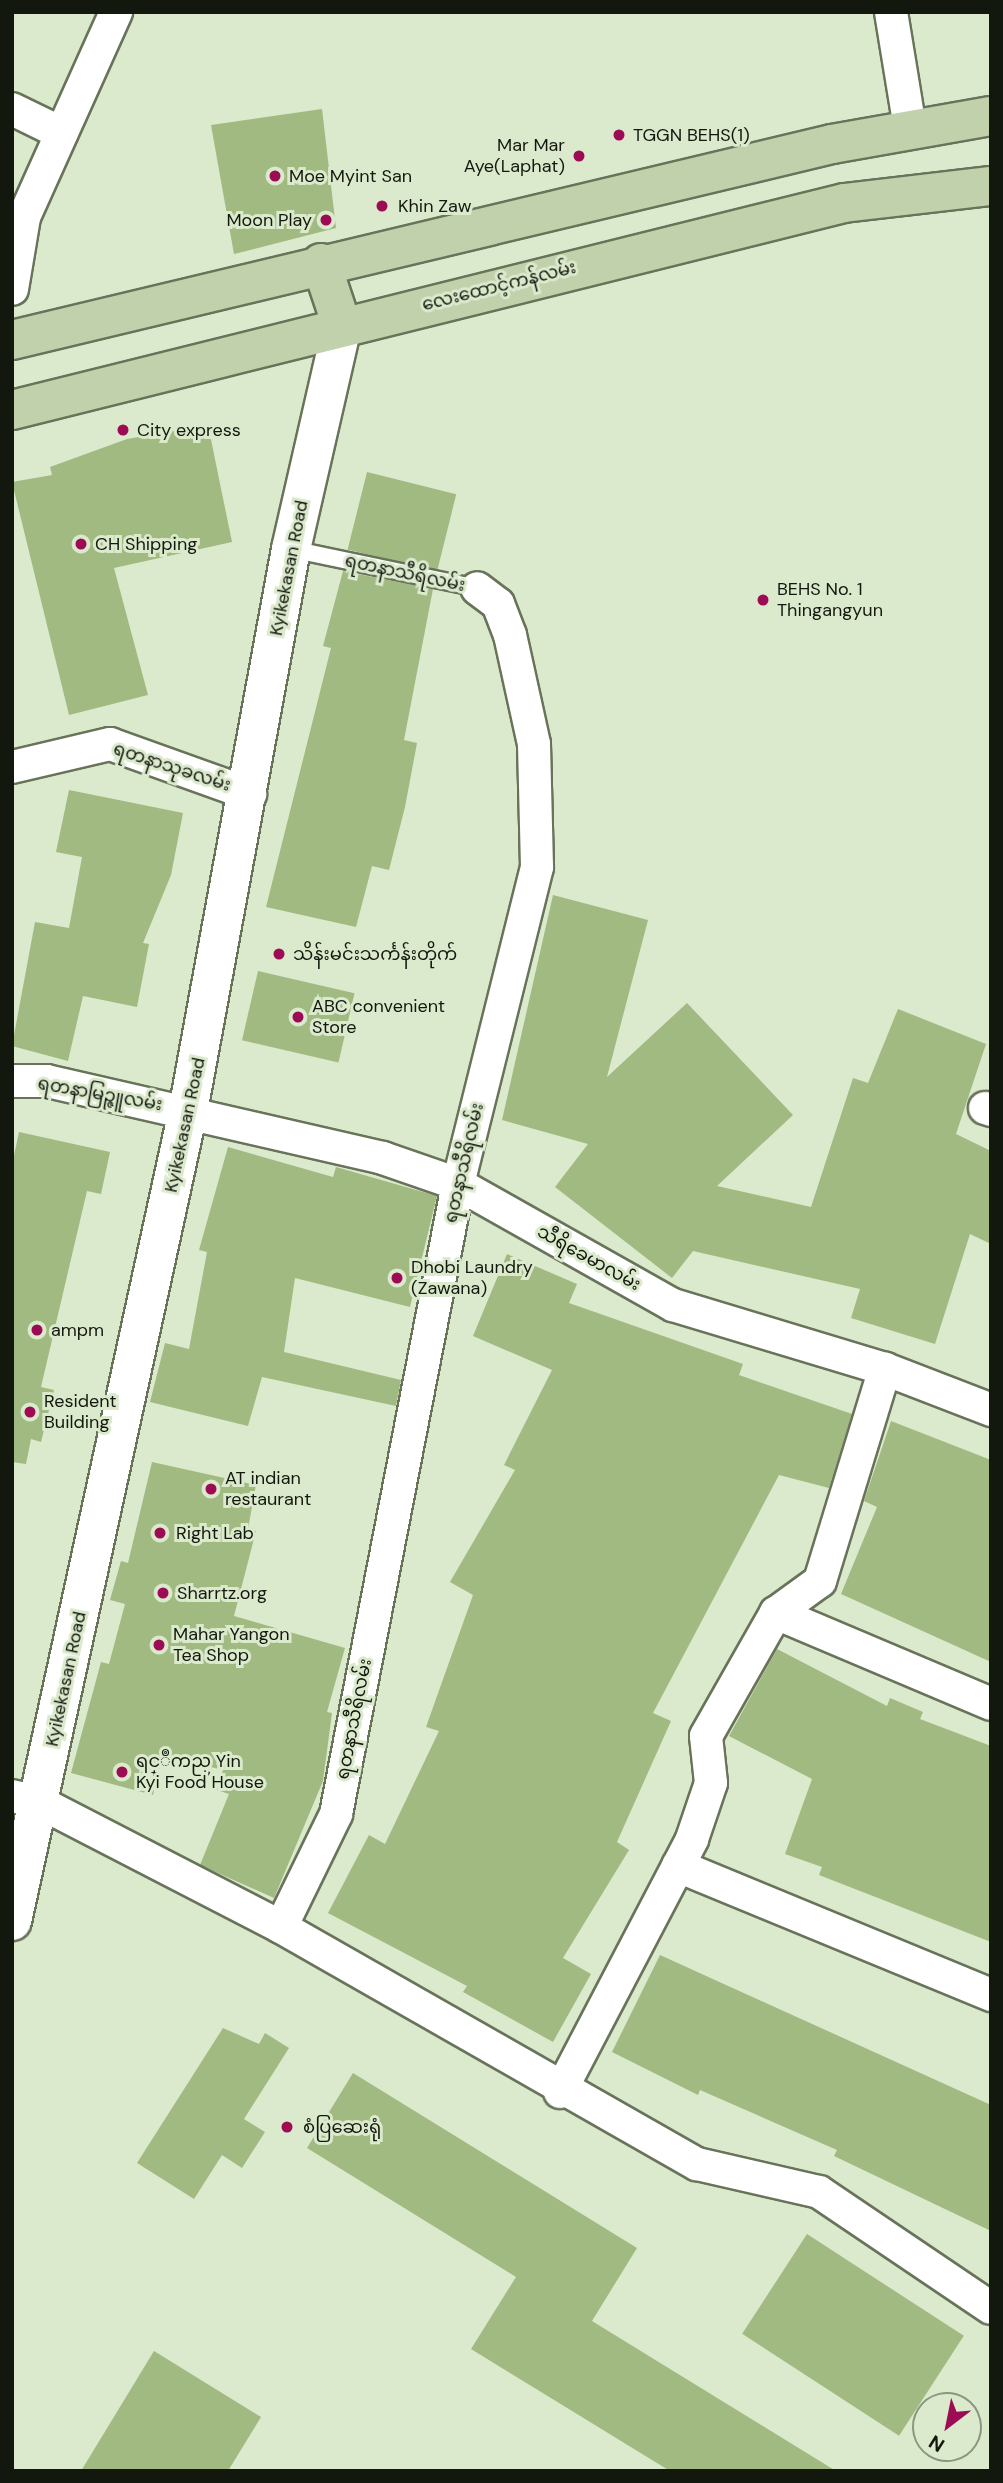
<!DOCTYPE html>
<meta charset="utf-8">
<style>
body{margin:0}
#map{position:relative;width:1003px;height:2483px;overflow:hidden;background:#dbe9cc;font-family:"DM Sans","Noto Sans Myanmar",sans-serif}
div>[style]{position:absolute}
.building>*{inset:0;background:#a1ba82;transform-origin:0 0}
.roads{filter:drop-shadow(2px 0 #68735a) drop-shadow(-2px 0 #68735a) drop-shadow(0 2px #68735a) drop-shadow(0 -2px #68735a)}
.lane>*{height:16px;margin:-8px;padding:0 8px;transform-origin:8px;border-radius:8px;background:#fff}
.street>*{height:32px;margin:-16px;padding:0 16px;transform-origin:16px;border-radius:16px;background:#fff}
.secondary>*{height:38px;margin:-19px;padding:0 19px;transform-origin:19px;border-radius:19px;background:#fff}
.primary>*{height:38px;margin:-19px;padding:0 19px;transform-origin:19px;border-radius:19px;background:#c1d1ac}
.dots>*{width:19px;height:19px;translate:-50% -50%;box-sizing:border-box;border:4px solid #dbe9cc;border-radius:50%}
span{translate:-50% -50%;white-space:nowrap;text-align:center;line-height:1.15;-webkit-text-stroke:6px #dbe9cc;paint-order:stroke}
.poi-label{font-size:18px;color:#13180e}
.left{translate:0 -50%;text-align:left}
.right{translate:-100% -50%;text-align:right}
.street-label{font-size:18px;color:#13180e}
.frame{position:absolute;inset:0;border:14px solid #13180e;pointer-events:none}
.north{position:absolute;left:912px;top:2392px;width:70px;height:70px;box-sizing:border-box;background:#dbe9cc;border:2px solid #8b9580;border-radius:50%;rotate:212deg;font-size:19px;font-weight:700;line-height:28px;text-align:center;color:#13180e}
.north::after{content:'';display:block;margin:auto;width:24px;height:32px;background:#9e0b55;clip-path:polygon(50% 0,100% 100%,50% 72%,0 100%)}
</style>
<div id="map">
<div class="building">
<div style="clip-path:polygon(322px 109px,336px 228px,234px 254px,211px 125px)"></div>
<div style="clip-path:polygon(208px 425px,232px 542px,114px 568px,148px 695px,69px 715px,12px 482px,52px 475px,50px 467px,127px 439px)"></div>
<div style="left:367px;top:472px;width:92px;height:80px;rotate:14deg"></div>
<div style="clip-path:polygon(343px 571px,433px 589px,404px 740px,417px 743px,405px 807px,389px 870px,372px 866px,356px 927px,266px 907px,331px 648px,323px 646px)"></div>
<div style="clip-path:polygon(69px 790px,183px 813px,171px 875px,143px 943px,149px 944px,137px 1007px,83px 996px,68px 1061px,12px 1046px,35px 922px,69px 928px,82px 857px,56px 852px)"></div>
<div style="clip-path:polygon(553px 895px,648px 920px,607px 1077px,687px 1003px,793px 1115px,717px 1186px,811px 1207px,853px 1078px,868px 1083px,898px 1009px,986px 1044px,956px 1134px,991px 1151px,991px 1244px,970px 1234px,935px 1344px,851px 1318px,860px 1289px,693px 1251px,672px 1278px,555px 1187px,588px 1144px,502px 1120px)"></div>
<div style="left:258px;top:971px;width:99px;height:71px;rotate:13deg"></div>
<div style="clip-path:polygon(19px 1132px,110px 1152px,101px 1194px,87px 1191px,41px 1387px,54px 1390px,41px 1442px,31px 1439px,26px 1464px,12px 1462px,12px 1165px)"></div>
<div style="clip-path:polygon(228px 1147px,333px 1177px,336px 1167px,437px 1196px,410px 1307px,295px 1278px,284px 1352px,401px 1380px,396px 1406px,262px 1377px,248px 1426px,150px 1402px,165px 1343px,189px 1349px,207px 1252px,199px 1250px)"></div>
<div style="clip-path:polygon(507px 1254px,577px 1284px,569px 1303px,743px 1364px,739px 1375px,852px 1414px,829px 1488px,779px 1475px,653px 1713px,671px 1721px,617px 1842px,629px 1850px,563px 1958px,591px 1974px,553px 2042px,463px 1992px,467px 1986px,328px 1913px,369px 1835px,385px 1844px,439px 1731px,426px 1727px,473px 1595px,450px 1582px,515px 1470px,504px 1465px,552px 1370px,473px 1336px)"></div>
<div style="clip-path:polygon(891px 1421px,991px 1460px,991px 1662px,841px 1594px,877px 1507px,864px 1501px)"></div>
<div style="clip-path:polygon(152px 1462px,256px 1485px,248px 1529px,256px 1531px,234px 1616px,345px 1648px,327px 1712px,332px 1713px,323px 1781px,274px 1898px,200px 1865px,229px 1794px,217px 1790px,223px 1770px,163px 1755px,153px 1795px,71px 1773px,101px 1662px,109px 1664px,125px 1604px,110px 1600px,121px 1561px,128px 1563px)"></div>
<div style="clip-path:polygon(777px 1649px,887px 1706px,890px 1698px,923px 1712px,920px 1719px,991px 1746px,991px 1942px,819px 1875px,822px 1867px,785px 1854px,812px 1779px,729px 1736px)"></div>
<div style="clip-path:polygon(660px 1955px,991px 2105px,991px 2231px,834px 2156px,837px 2150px,700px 2090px,698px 2095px,612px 2052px)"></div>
<div style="clip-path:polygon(223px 2028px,259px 2044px,265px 2033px,289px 2048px,244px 2119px,265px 2132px,242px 2168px,222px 2155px,194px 2199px,137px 2163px)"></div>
<div style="clip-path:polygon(353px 2073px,637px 2248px,592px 2321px,836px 2471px,670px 2471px,471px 2349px,516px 2277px,307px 2148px)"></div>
<div style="left:807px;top:2234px;width:187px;height:119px;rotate:33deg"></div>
<div style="clip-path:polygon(154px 2351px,261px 2417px,228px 2471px,81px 2471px)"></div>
</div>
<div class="roads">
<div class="lane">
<div style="left:291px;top:549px;width:190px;rotate:11.8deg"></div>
</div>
<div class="street">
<div style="left:891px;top:12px;width:118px;rotate:80.7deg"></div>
<div style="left:12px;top:109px;width:55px;rotate:26.1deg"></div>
<div style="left:12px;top:289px;width:73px;rotate:-80.5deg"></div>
<div style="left:24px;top:217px;width:225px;rotate:-65.8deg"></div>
<div style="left:12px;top:767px;width:101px;rotate:-13.2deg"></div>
<div style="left:110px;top:744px;width:149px;rotate:19.7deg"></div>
<div style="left:12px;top:1081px;width:35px"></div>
<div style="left:47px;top:1081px;width:345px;rotate:12.9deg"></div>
<div style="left:383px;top:1158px;width:79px;rotate:19.1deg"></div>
<div style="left:458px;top:1184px;width:247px;rotate:29.4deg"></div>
<div style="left:673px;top:1305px;width:221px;rotate:16.8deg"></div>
<div style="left:885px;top:1369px;width:114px;rotate:21.1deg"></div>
<div style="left:985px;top:1108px;width:6px;rotate:18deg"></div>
<div style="left:776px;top:1613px;width:233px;rotate:22.9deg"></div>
<div style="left:12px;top:1796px;width:28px;rotate:13deg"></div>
<div style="left:39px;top:1802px;width:272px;rotate:27.3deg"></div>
<div style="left:281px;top:1927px;width:479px;rotate:29.7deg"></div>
<div style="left:697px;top:2164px;width:125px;rotate:12.9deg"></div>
<div style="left:819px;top:2192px;width:207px;rotate:34deg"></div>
<div style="left:678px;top:1866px;width:339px;rotate:22.4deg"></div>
<div style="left:281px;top:1927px;width:126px;rotate:-64deg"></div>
<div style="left:336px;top:1814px;width:642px;rotate:-79.04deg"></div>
<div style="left:458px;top:1184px;width:327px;rotate:-76deg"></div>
<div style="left:537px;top:867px;width:123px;rotate:-91.4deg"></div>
<div style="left:534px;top:744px;width:112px;rotate:-102.4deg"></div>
<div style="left:510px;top:635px;width:33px;rotate:-111deg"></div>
<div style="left:498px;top:604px;width:26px;rotate:-143deg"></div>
<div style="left:560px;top:2092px;width:285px;rotate:-62.4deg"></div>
<div style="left:692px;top:1839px;width:59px;rotate:-71.3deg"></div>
<div style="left:711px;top:1783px;width:47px;rotate:-96.1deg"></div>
<div style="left:706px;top:1736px;width:142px;rotate:-60.4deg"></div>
<div style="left:776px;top:1613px;width:54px;rotate:-36deg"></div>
<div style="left:820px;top:1581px;width:222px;rotate:-73deg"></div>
</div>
<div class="secondary">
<div style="left:12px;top:1921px;width:829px;rotate:-77.74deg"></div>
<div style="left:188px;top:1111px;width:571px;rotate:-79.61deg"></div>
<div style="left:291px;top:549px;width:229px;rotate:-77.1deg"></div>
</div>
<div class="primary">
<div style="left:321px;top:263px;width:66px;rotate:71.6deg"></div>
<div style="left:12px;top:340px;width:843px;rotate:-13.44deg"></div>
<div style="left:832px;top:144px;width:161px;rotate:-10deg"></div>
<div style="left:12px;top:410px;width:857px;rotate:-13.97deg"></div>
<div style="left:844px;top:203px;width:148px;rotate:-6.6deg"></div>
</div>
</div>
<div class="dots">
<div style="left:619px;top:135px;background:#9e0b55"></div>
<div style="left:579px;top:156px;background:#9e0b55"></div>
<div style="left:275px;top:176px;background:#9e0b55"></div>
<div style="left:382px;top:206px;background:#9e0b55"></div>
<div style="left:326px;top:220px;background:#9e0b55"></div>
<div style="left:123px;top:430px;background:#9e0b55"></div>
<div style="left:81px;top:544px;background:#9e0b55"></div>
<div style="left:763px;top:600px;background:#9e0b55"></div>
<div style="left:279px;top:954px;background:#9e0b55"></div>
<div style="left:298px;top:1017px;background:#9e0b55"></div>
<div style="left:397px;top:1278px;background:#9e0b55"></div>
<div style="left:37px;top:1330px;background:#9e0b55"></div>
<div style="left:30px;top:1412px;background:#9e0b55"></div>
<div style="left:211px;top:1489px;background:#9e0b55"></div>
<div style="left:160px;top:1533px;background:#9e0b55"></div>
<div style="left:163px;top:1593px;background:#9e0b55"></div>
<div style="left:159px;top:1645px;background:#9e0b55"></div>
<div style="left:122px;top:1772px;background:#9e0b55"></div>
<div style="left:287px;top:2127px;background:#9e0b55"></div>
</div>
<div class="poi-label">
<span class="left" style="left:633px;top:135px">TGGN BEHS(1)</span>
<span class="right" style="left:565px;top:156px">Mar Mar<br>Aye(Laphat)</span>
<span class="left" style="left:289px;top:176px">Moe Myint San</span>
<span class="left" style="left:398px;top:206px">Khin Zaw</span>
<span class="right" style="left:312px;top:220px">Moon Play</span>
<span class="left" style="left:137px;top:430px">City express</span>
<span class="left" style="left:95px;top:544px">CH Shipping</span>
<span class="left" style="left:777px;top:600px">BEHS No. 1<br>Thingangyun</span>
<span class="left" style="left:293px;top:954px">သိန်းမင်းသင်္ကန်းတိုက်</span>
<span class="left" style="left:312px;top:1017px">ABC convenient<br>Store</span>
<span class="left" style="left:411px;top:1278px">Dhobi Laundry<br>(Zawana)</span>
<span class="left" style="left:51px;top:1330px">ampm</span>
<span class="left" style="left:44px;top:1412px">Resident<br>Building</span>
<span class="left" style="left:225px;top:1489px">AT indian<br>restaurant</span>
<span class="left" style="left:176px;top:1533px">Right Lab</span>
<span class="left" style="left:177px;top:1593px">Sharrtz.org</span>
<span class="left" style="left:173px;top:1645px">Mahar Yangon<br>Tea Shop</span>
<span class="left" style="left:136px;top:1772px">ရင္ဳကည္ Yin<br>Kyi Food House</span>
<span class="left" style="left:303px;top:2127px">စံပြဆေးရုံ</span>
</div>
<div class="street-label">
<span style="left:499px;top:286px;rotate:-14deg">လေးထောင့်ကန်လမ်း</span>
<span style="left:289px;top:568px;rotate:-79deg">Kyikekasan Road</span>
<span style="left:405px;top:573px;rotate:12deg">ရတနာသီရိလမ်း</span>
<span style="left:172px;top:767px;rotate:18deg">ရတနာသုခလမ်း</span>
<span style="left:100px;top:1094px;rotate:10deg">ရတနာမြဉ္ဇူလမ်း</span>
<span style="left:185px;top:1125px;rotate:-78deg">Kyikekasan Road</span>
<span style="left:464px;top:1163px;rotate:-77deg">ရတနာသီရိလမ်း</span>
<span style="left:589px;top:1258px;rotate:29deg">သီရိခေမာလမ်း</span>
<span style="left:66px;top:1679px;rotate:-78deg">Kyikekasan Road</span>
<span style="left:354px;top:1719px;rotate:-79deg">ရတနာသီရိလမ်း</span>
</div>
<div class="frame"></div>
<div class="north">N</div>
</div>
